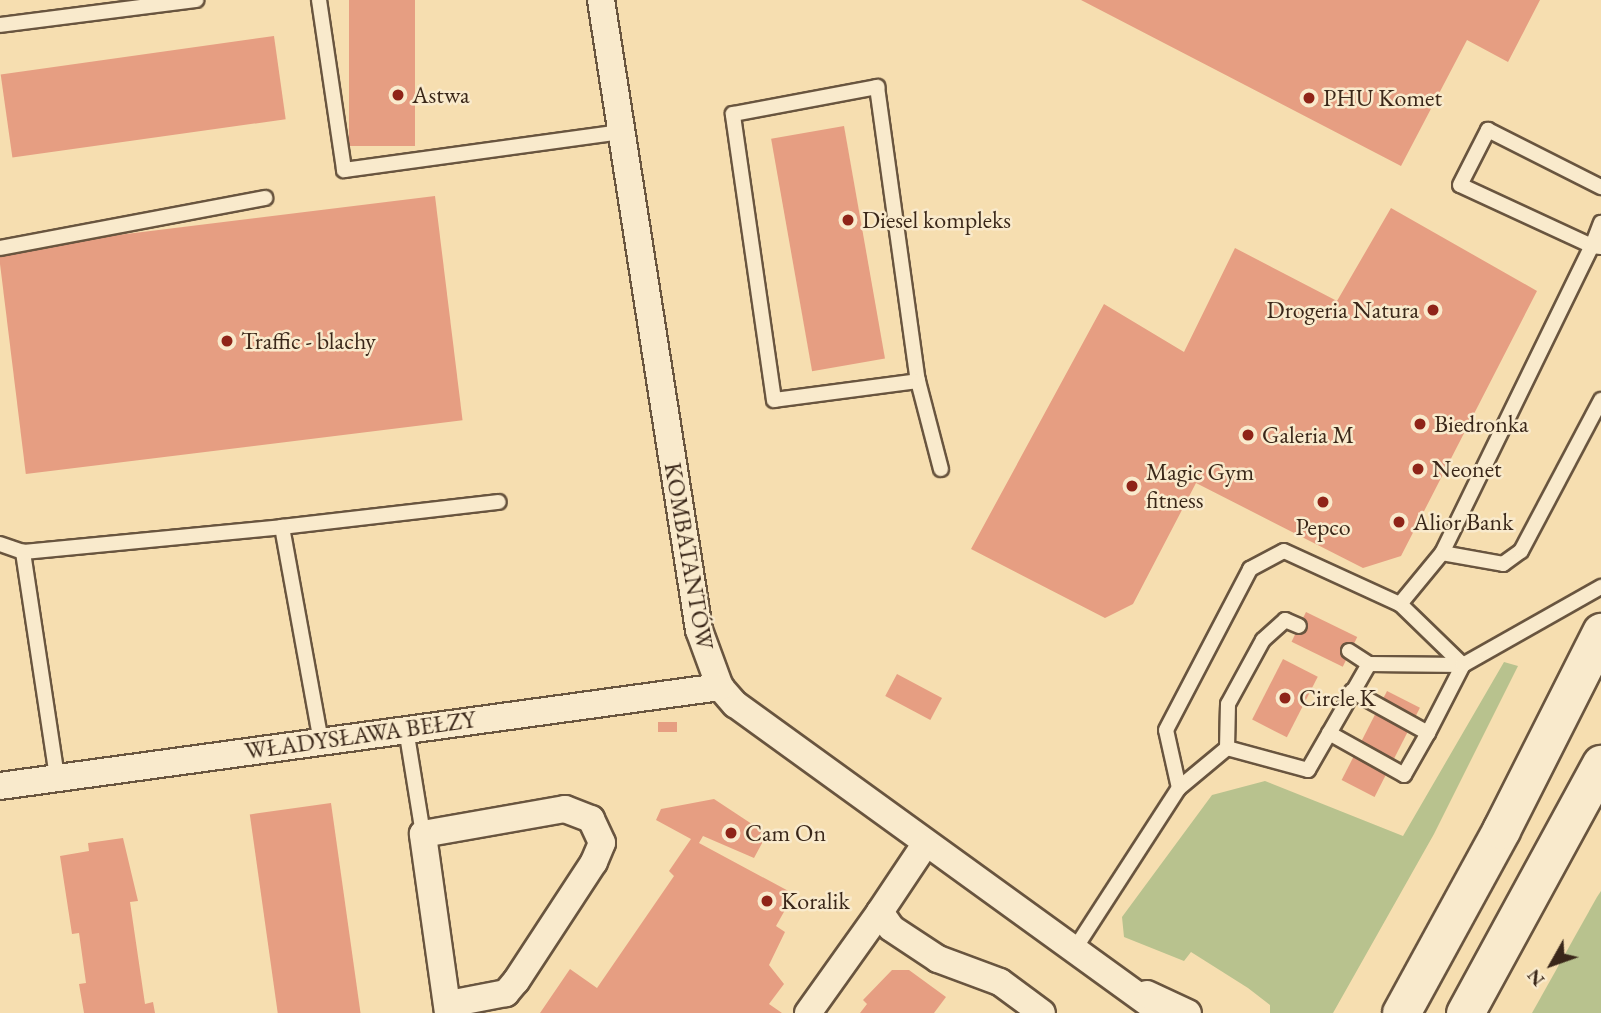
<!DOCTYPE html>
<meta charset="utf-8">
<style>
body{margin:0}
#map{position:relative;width:1601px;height:1013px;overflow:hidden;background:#f6deb0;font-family:"EB Garamond",serif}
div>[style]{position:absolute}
.green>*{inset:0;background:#b8c28e}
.building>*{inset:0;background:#e69e82;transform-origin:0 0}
.roads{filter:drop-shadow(2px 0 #69553f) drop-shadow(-2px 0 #69553f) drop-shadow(0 2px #69553f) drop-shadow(0 -2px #69553f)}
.lane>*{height:14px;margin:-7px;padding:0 7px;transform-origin:7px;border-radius:7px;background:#f9eacc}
.street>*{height:26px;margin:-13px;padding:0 13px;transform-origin:13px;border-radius:13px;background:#f9eacc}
.secondary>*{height:37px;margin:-18.5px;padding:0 18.5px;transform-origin:18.5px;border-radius:18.5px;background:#f9eacc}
.dots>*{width:19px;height:19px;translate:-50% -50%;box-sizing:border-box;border:4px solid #f9eacc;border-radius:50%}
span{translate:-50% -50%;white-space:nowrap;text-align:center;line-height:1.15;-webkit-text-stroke:5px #f9eacc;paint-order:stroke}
.poi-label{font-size:24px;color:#3a2719}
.left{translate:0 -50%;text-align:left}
.right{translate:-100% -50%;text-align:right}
.street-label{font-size:24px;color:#3a2719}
.north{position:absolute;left:1517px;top:929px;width:70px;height:70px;-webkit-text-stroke:5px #f9eacc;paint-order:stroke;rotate:230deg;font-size:19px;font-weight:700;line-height:28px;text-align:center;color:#3a2719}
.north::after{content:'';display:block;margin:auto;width:24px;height:32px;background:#3a2719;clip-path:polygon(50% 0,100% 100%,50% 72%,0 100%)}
</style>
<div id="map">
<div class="green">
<div style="clip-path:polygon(1504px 662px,1518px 666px,1434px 834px,1333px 1013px,1270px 1013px,1270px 1005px,1248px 988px,1191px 952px,1184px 961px,1124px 937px,1122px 917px,1212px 795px,1265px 781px,1403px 836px)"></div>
<div style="clip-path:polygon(1601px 891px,1601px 1013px,1532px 1013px,1597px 897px)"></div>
</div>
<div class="building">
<div style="left:349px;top:0;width:66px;height:146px"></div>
<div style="clip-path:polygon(1081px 0,1540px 0,1508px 62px,1467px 40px,1401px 166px)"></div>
<div style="left:274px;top:36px;width:84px;height:276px;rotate:82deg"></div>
<div style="left:844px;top:126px;width:236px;height:74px;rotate:80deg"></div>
<div style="left:435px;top:196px;width:226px;height:440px;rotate:83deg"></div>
<div style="clip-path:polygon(1391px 208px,1537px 291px,1401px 556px,1363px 568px,1196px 483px,1133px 604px,1105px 618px,971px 549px,1104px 304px,1184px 352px,1235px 248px,1337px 301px)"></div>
<div style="left:1306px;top:612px;width:57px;height:33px;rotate:26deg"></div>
<div style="left:1283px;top:659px;width:39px;height:68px;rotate:27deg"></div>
<div style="left:897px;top:674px;width:51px;height:25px;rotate:28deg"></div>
<div style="left:1387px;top:691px;width:37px;height:100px;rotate:27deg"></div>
<div style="left:658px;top:722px;width:19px;height:10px"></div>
<div style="clip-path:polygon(714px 799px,767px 834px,754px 858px,703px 836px,699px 843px,794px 894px,776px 926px,785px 932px,769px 965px,784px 984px,769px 1004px,782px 1013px,540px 1013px,570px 969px,597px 988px,674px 876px,669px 871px,691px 839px,656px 820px,661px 809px)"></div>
<div style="left:331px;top:803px;width:212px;height:82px;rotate:82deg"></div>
<div style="clip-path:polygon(123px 838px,138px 901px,130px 902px,145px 1004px,153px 1002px,155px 1013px,84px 1013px,79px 984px,86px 983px,79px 933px,72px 934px,60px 856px,89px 851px,88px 843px)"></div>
<div style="clip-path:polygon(892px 970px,909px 970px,946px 997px,934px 1013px,860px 1013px,867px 1004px,863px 1000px)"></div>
</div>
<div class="roads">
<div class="lane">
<div style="left:319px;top:0;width:172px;rotate:81.6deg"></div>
<div style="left:344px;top:170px;width:280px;rotate:-7.8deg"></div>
<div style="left:0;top:25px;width:198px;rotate:-7.3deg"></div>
<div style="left:1599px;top:243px;width:8px;rotate:157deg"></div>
<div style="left:1592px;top:246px;width:145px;rotate:-155.2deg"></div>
<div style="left:1460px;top:185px;width:62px;rotate:-63deg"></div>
<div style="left:1488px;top:130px;width:127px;rotate:26.8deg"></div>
<div style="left:1592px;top:246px;width:25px;rotate:-69deg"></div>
<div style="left:0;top:248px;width:270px;rotate:-10.7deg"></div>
<div style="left:918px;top:381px;width:145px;rotate:172.5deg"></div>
<div style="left:774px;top:400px;width:289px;rotate:-98.2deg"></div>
<div style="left:733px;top:114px;width:147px;rotate:-10.6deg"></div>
<div style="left:877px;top:87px;width:297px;rotate:82.1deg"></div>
<div style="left:918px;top:381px;width:91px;rotate:75.4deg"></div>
<div style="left:282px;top:527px;width:218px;rotate:-6.6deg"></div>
<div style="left:0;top:544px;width:24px;rotate:19deg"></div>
<div style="left:1442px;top:553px;width:62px;rotate:10.2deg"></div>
<div style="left:1503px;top:564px;width:22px;rotate:-36deg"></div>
<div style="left:1521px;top:551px;width:171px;rotate:-62.1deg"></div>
<div style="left:1400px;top:604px;width:88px;rotate:44.1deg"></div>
<div style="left:1349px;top:651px;width:24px;rotate:33deg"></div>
<div style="left:1352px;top:691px;width:87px;rotate:28.9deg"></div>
<div style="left:1428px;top:733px;width:76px;rotate:-62.8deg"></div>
<div style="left:406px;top:729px;width:106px;rotate:80.8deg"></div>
<div style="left:1329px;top:733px;width:86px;rotate:29.2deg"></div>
<div style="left:1404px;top:775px;width:48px;rotate:-60.3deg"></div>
<div style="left:1227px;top:748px;width:44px;rotate:-88.7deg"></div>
<div style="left:1228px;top:704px;width:73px;rotate:-61.3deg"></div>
<div style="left:1263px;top:640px;width:30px;rotate:-42deg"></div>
<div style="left:1285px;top:620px;width:15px;rotate:23deg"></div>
<div style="left:57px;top:777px;width:228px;rotate:-98.6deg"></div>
<div style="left:23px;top:552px;width:260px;rotate:-5.5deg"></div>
<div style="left:282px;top:527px;width:218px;rotate:79.7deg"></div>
<div style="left:1179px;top:788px;width:59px;rotate:-102.6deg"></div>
<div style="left:1166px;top:730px;width:182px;rotate:-62.4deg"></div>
<div style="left:1250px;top:569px;width:38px;rotate:-28deg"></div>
<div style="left:1284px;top:551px;width:128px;rotate:24.6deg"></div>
<div style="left:1400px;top:604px;width:66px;rotate:-50.5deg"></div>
<div style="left:1442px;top:553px;width:342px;rotate:-64deg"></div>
<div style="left:1592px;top:246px;width:9px;rotate:6deg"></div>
<div style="left:1076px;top:947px;width:189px;rotate:-57.1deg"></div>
<div style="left:1179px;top:788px;width:62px;rotate:-39.8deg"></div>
<div style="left:1227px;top:748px;width:84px;rotate:15.2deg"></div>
<div style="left:1308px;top:770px;width:122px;rotate:-60.1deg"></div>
<div style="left:1369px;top:664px;width:94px;rotate:0.6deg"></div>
<div style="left:1463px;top:665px;width:159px;rotate:-29.5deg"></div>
</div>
<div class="street">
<div style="left:601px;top:0;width:638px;rotate:81.16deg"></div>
<div style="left:699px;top:630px;width:61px;rotate:69.8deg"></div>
<div style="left:720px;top:687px;width:23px;rotate:49deg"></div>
<div style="left:735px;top:704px;width:527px;rotate:35.89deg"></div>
<div style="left:0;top:786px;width:727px;rotate:-7.83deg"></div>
<div style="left:926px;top:843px;width:83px;rotate:123.7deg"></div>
<div style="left:880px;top:912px;width:19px;rotate:55deg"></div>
<div style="left:891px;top:928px;width:56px;rotate:33.4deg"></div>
<div style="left:938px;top:959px;width:66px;rotate:20.4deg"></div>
<div style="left:1000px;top:982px;width:52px;rotate:36.4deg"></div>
<div style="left:1147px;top:994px;width:45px;rotate:24.9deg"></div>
<div style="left:448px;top:1013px;width:181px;rotate:-98deg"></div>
<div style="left:423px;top:834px;width:144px;rotate:-10deg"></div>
<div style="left:565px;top:809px;width:28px;rotate:21deg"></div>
<div style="left:591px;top:819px;width:26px;rotate:65deg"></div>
<div style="left:602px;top:843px;width:21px;rotate:113deg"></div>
<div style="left:594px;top:862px;width:142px;rotate:123.2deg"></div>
<div style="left:516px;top:981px;width:16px;rotate:130deg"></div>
<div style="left:506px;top:993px;width:58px;rotate:169.1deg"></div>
<div style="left:808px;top:1013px;width:124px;rotate:-54.5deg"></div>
</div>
<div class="secondary">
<div style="left:1401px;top:1013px;width:209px;rotate:-61.3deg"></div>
<div style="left:1501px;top:830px;width:222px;rotate:-63.2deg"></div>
<div style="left:1465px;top:1013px;width:284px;rotate:-61.4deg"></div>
</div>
</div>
<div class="dots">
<div style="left:398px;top:95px;background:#8f2418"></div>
<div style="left:1309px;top:98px;background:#8f2418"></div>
<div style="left:848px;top:220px;background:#8f2418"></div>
<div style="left:1433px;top:310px;background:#8f2418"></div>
<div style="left:227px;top:341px;background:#8f2418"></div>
<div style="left:1420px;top:424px;background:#8f2418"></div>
<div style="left:1248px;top:435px;background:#8f2418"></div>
<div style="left:1418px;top:469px;background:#8f2418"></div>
<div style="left:1132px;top:486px;background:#8f2418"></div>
<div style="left:1323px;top:502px;background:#8f2418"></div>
<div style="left:1399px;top:522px;background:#8f2418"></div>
<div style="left:1285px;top:698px;background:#8f2418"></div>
<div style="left:731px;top:833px;background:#8f2418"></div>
<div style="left:767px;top:901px;background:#8f2418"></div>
</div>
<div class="poi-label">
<span class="left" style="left:412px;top:95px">Astwa</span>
<span class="left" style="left:1323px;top:98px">PHU Komet</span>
<span class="left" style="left:862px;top:220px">Diesel kompleks</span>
<span class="right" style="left:1419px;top:310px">Drogeria Natura</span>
<span class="left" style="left:241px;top:341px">Traffic - blachy</span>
<span class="left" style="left:1434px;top:424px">Biedronka</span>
<span class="left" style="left:1262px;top:435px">Galeria M</span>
<span class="left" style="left:1432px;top:469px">Neonet</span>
<span class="left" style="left:1146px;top:486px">Magic Gym<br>fitness</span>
<span class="left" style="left:1413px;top:522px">Alior Bank</span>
<span style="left:1323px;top:527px">Pepco</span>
<span class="left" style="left:1299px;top:698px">Circle K</span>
<span class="left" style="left:745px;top:833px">Cam On</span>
<span class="left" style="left:781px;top:901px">Koralik</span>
</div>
<div class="street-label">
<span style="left:689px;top:556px;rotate:80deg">KOMBATANTÓW</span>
<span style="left:360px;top:735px;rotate:-8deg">WŁADYSŁAWA BEŁZY</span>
</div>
<div class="north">N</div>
</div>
